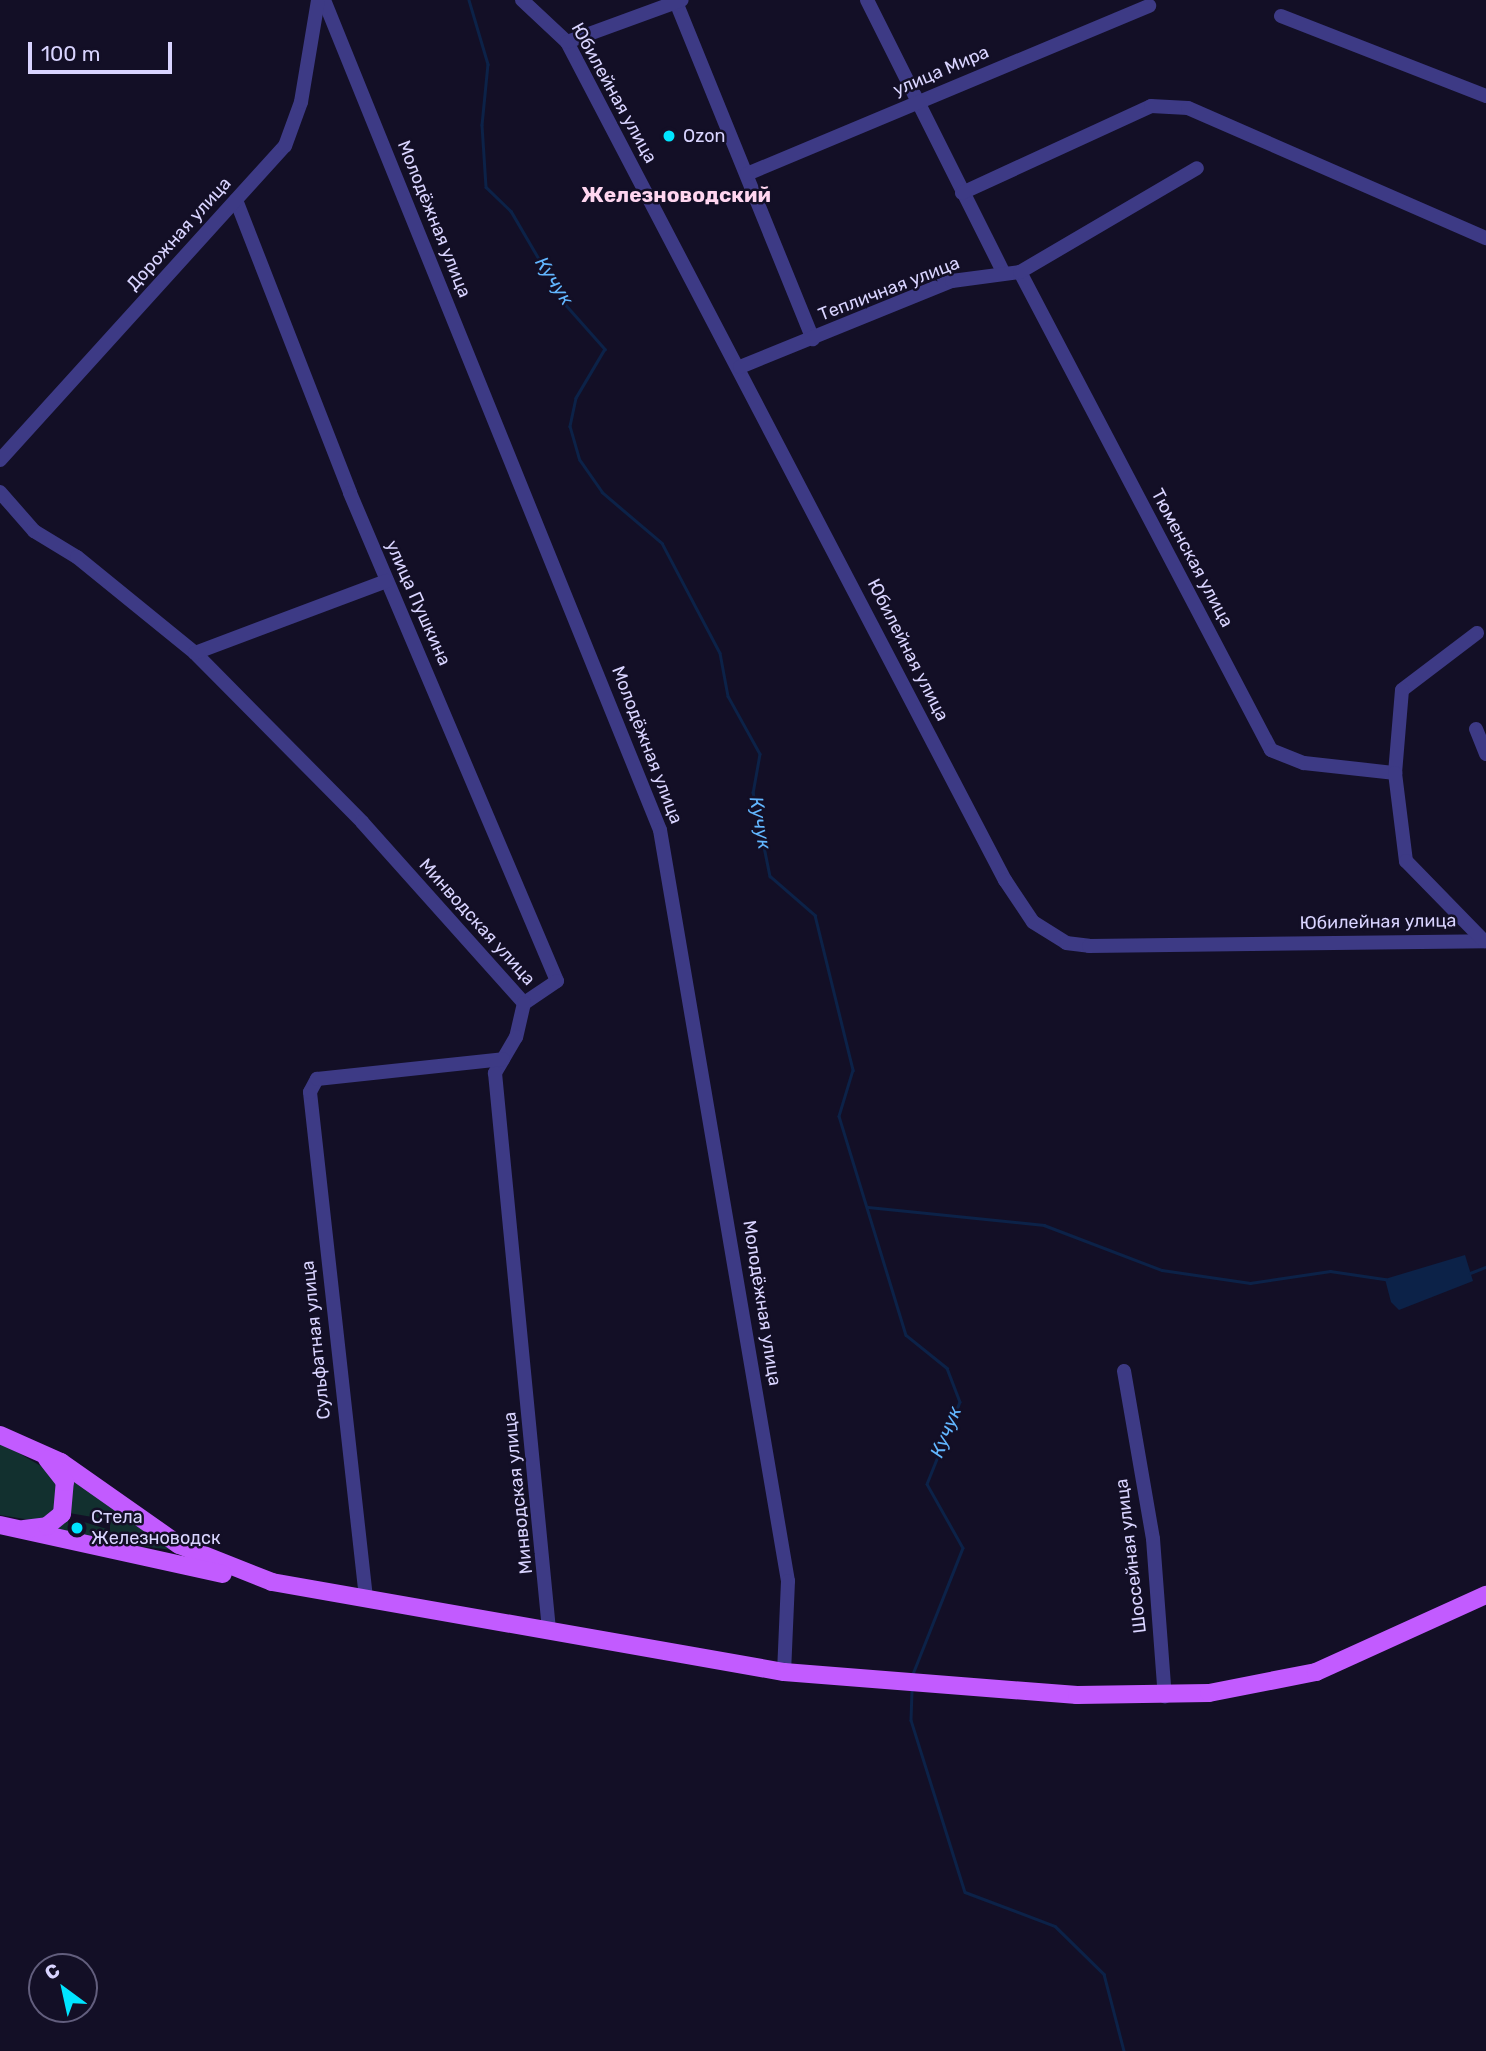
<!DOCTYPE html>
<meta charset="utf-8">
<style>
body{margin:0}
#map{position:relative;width:1486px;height:2051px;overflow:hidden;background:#130f26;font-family:Rubik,sans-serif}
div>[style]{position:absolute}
.green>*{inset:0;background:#12302f}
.water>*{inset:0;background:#0c2248}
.stream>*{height:2.5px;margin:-1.25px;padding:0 1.25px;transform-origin:1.25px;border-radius:1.25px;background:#0c2248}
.minor>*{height:14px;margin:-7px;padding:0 7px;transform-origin:7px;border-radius:7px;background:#3d3a85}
.major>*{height:18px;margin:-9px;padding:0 9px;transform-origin:9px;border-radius:9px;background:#c25bff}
.dots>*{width:19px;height:19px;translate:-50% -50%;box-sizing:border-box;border:4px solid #130f26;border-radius:50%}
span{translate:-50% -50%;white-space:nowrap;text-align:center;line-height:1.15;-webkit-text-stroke:5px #130f26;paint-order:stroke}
.street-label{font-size:18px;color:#d9d4ff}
.poi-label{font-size:18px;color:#d9d4ff}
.left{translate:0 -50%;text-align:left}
.water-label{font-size:19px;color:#62b6ff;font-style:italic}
.quarter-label{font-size:21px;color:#ffd6f0;font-weight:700}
.north{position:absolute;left:28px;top:1953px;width:70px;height:70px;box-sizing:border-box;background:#130f26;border:2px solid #625e7d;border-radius:50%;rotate:327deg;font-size:19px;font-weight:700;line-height:28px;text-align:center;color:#d9d4ff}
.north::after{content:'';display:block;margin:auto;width:24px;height:32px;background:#00e5ff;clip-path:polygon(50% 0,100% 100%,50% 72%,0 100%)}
.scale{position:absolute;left:28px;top:42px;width:144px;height:32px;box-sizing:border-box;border:4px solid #d9d4ff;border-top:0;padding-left:9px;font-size:21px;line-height:24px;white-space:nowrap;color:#d9d4ff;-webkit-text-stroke:5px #130f26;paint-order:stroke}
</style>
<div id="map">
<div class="green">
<div style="clip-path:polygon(0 1442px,56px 1475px,59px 1508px,43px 1522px,0 1515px)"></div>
<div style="clip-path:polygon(69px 1474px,180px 1551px,45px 1534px,67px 1519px,71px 1531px,83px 1532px,84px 1522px,110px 1530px,110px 1520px,69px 1513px)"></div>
</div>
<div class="water">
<div style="clip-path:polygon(1465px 1255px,1473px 1281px,1399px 1310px,1391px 1302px,1385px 1279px)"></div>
</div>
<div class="stream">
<div style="left:469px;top:0;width:67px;rotate:73.5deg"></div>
<div style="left:488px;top:64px;width:61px;rotate:95.6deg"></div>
<div style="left:482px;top:125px;width:62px;rotate:86.3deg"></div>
<div style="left:486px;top:187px;width:35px;rotate:44deg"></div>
<div style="left:511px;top:211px;width:109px;rotate:59.7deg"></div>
<div style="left:566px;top:305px;width:59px;rotate:48.4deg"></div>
<div style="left:605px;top:349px;width:57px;rotate:120.6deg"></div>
<div style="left:576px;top:398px;width:29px;rotate:102deg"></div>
<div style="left:570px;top:426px;width:35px;rotate:74deg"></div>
<div style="left:580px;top:460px;width:39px;rotate:55deg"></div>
<div style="left:602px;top:492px;width:79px;rotate:40.4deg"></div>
<div style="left:662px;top:543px;width:124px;rotate:62.2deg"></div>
<div style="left:720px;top:653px;width:44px;rotate:79.5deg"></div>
<div style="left:728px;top:696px;width:66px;rotate:61.1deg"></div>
<div style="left:760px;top:754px;width:39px;rotate:100deg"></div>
<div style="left:753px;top:792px;width:86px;rotate:78.6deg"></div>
<div style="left:770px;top:876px;width:60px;rotate:40.9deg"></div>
<div style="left:815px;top:915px;width:160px;rotate:76.2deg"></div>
<div style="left:853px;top:1070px;width:48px;rotate:106.9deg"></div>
<div style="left:839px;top:1116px;width:229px;rotate:73deg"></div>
<div style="left:906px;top:1335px;width:53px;rotate:38.8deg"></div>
<div style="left:947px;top:1368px;width:36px;rotate:69deg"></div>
<div style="left:960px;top:1402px;width:88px;rotate:111.9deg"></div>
<div style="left:927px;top:1484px;width:73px;rotate:60.6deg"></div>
<div style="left:963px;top:1548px;width:136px;rotate:111.6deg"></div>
<div style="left:868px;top:1207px;width:177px;rotate:5.8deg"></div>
<div style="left:1044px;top:1225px;width:126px;rotate:20.9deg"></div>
<div style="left:1162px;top:1270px;width:89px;rotate:8.4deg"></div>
<div style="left:1250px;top:1283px;width:81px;rotate:-8.5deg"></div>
<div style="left:1330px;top:1271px;width:56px;rotate:8.3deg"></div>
<div style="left:1470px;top:1273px;width:17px;rotate:-21deg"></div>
<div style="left:912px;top:1691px;width:29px;rotate:92deg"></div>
<div style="left:911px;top:1720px;width:180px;rotate:72.6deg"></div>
<div style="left:965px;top:1892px;width:96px;rotate:20.7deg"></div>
<div style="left:1055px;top:1926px;width:69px;rotate:44.4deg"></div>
<div style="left:1104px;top:1974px;width:80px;rotate:75.4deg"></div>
</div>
<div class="minor">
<div style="left:324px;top:0;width:895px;rotate:67.96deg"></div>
<div style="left:660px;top:830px;width:762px;rotate:80.33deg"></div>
<div style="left:788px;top:1581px;width:91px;rotate:92.5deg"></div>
<div style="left:522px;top:0;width:62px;rotate:43deg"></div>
<div style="left:567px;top:42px;width:946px;rotate:62.41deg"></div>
<div style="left:1005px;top:880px;width:50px;rotate:56.3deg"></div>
<div style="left:1033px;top:922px;width:39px;rotate:32deg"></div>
<div style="left:1066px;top:943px;width:23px;rotate:7deg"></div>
<div style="left:1089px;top:946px;width:397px;rotate:-0.7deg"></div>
<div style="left:867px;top:0;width:304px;rotate:63.4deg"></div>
<div style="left:676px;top:2px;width:364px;rotate:67.9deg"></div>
<div style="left:1281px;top:16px;width:220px;rotate:21.3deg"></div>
<div style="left:567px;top:42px;width:122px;rotate:-20.1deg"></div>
<div style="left:747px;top:174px;width:436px;rotate:-22.7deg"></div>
<div style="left:962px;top:193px;width:208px;rotate:-24.7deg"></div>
<div style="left:1151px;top:106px;width:37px;rotate:3deg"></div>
<div style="left:1188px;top:108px;width:325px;rotate:23.6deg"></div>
<div style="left:236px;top:200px;width:314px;rotate:68.7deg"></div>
<div style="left:350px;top:493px;width:530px;rotate:67.01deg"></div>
<div style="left:557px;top:981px;width:40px;rotate:146deg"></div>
<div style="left:1020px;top:272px;width:540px;rotate:62.3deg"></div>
<div style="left:1271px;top:750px;width:35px;rotate:22deg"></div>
<div style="left:1304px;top:763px;width:92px;rotate:6.3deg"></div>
<div style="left:740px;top:367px;width:229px;rotate:-22.1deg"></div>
<div style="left:952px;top:281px;width:69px;rotate:-7.5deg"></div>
<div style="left:1020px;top:272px;width:205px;rotate:-30.4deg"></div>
<div style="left:0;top:460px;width:424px;rotate:-47.8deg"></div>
<div style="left:285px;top:146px;width:47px;rotate:-70deg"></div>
<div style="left:301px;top:102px;width:103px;rotate:-80.5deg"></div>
<div style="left:0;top:492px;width:52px;rotate:48.9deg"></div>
<div style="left:34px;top:531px;width:50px;rotate:31.2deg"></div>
<div style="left:77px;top:557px;width:152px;rotate:39.1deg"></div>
<div style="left:195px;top:653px;width:238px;rotate:45.3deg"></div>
<div style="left:362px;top:822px;width:243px;rotate:48.2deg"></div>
<div style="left:1477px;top:633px;width:94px;rotate:142.8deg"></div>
<div style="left:1402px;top:690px;width:83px;rotate:94.8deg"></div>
<div style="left:1395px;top:773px;width:89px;rotate:82.9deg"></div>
<div style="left:1406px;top:861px;width:112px;rotate:45.7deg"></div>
<div style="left:195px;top:653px;width:205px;rotate:-20.6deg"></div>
<div style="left:1476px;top:729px;width:27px;rotate:68deg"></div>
<div style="left:524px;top:1003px;width:35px;rotate:103deg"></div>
<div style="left:516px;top:1037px;width:42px;rotate:120.3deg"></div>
<div style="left:495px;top:1073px;width:560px;rotate:84.46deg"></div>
<div style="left:1124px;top:1371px;width:170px;rotate:80.2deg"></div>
<div style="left:1153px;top:1539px;width:158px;rotate:85.7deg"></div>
<div style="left:366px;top:1598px;width:509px;rotate:-96.32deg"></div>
<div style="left:310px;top:1092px;width:15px;rotate:-62deg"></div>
<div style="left:317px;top:1079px;width:187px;rotate:-6.1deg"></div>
</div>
<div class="major">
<div style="left:0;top:1435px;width:67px;rotate:23.9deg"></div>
<div style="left:61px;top:1462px;width:144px;rotate:35.1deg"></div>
<div style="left:179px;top:1545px;width:100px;rotate:21.7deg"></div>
<div style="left:272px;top:1582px;width:520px;rotate:9.97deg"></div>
<div style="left:784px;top:1672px;width:294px;rotate:4.5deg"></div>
<div style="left:1077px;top:1695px;width:132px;rotate:-0.9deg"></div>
<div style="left:1209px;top:1693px;width:109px;rotate:-11.1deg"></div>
<div style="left:1316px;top:1672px;width:187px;rotate:-24.4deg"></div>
<div style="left:0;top:1525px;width:228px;rotate:12.4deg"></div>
<div style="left:24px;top:1529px;width:23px;rotate:-7deg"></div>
<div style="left:47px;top:1526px;width:19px;rotate:-39deg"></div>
<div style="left:62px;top:1514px;width:32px;rotate:-85deg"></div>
<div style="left:65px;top:1482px;width:29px;rotate:-128deg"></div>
</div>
<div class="dots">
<div style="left:669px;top:136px;background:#00e5ff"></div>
<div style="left:77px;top:1528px;background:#00e5ff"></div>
</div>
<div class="street-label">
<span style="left:941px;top:71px;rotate:-23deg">улица Мира</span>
<span style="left:614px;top:93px;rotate:61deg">Юбилейная улица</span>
<span style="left:434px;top:219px;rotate:68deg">Молодёжная улица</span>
<span style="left:179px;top:234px;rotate:-48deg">Дорожная улица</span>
<span style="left:889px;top:289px;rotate:-21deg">Тепличная улица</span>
<span style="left:1192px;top:558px;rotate:62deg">Тюменская улица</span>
<span style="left:418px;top:603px;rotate:66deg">улица Пушкина</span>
<span style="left:908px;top:650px;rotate:63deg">Юбилейная улица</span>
<span style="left:647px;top:745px;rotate:69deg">Молодёжная улица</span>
<span style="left:477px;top:922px;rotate:48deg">Минводская улица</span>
<span style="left:1378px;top:922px;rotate:-1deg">Юбилейная улица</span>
<span style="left:762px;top:1303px;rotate:81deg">Молодёжная улица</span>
<span style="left:316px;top:1340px;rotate:-96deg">Сульфатная улица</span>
<span style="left:518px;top:1493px;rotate:-96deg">Минводская улица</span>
<span style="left:1131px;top:1556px;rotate:-97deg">Шоссейная улица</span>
</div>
<div class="poi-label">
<span class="left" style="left:683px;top:136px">Ozon</span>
<span class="left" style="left:91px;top:1528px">Стела<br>Железноводск</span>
</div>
<div class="water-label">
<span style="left:554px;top:281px;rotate:57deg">Кучук</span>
<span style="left:760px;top:823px;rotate:80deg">Кучук</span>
<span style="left:946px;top:1432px;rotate:-68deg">Кучук</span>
</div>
<div class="quarter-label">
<span style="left:676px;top:195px">Железноводский</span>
</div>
<div class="north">С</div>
<div class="scale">100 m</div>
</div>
